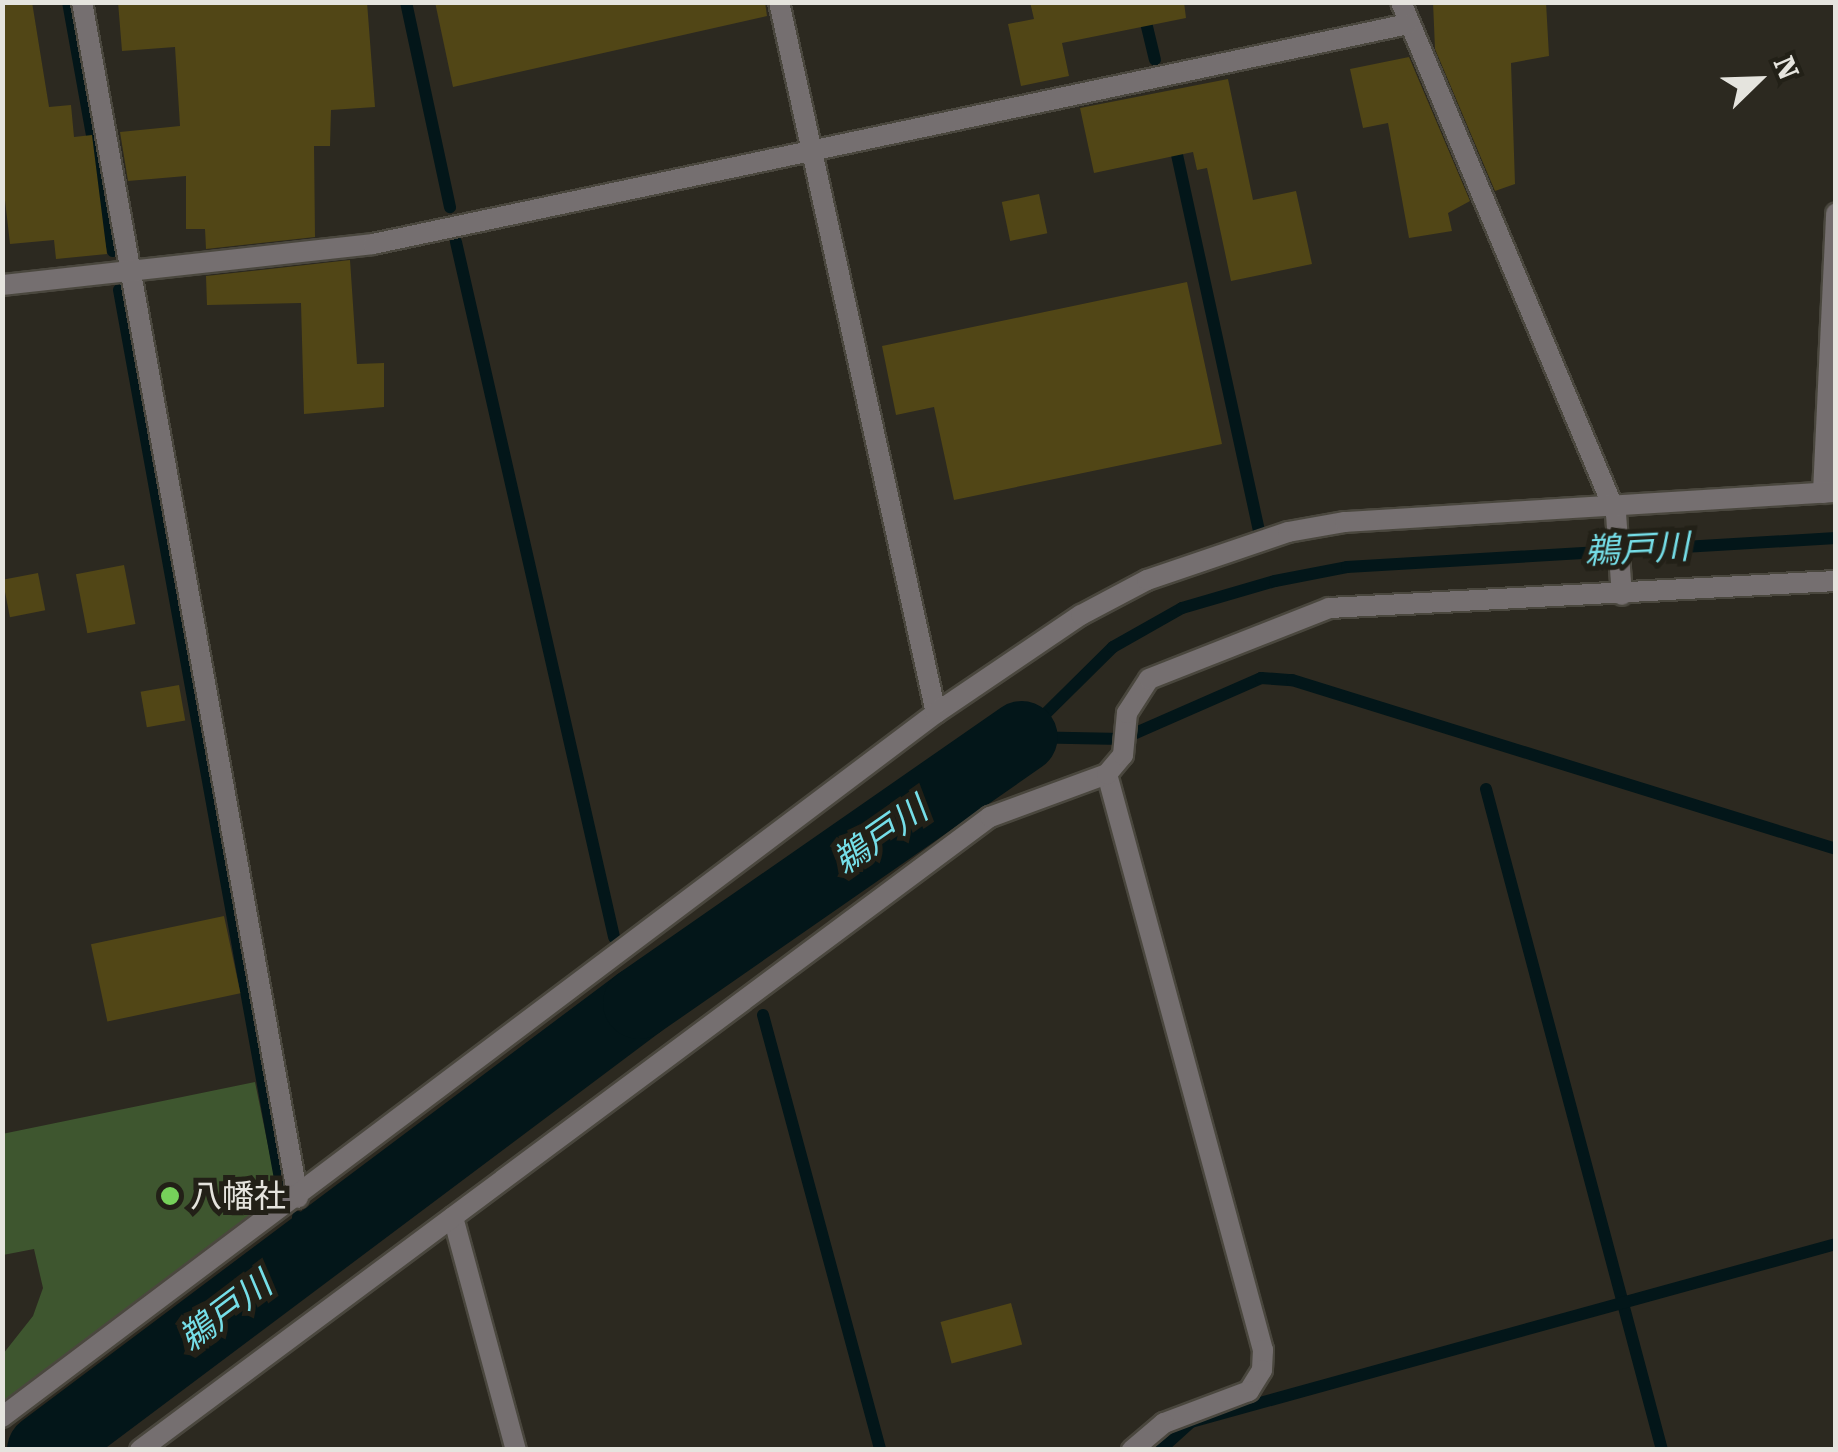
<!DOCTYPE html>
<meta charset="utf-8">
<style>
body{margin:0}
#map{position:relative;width:1838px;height:1452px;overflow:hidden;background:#2c2920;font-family:"Roboto Serif","Noto Sans JP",serif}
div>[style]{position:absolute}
.forest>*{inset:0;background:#3e562f}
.stream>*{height:12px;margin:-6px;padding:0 6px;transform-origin:6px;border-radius:6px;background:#031619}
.river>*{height:72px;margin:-36px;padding:0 36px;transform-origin:36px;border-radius:36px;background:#031619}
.building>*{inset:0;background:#514616;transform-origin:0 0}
.roads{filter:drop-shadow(2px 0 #4a473e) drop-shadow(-2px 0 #4a473e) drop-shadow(0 2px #4a473e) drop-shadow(0 -2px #4a473e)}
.minor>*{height:20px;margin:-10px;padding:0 10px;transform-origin:10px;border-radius:10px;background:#756f70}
.dots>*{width:28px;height:28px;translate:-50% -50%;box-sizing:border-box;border:5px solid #222017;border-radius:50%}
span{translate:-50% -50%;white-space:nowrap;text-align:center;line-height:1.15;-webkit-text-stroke:10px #222017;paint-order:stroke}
.poi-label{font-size:32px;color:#e5e4de}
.left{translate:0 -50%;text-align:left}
.water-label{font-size:35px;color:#75dee8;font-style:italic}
.frame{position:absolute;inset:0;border:5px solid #e5e4de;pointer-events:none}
.north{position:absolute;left:1708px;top:30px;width:100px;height:100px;-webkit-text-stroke:8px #222017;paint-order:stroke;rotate:67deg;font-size:28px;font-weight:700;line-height:40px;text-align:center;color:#e5e4de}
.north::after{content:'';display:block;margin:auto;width:35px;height:45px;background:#e5e4de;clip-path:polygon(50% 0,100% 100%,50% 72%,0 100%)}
</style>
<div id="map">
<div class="forest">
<div style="clip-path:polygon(255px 1082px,279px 1199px,3px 1404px,3px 1354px,33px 1316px,43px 1288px,34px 1249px,3px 1255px,2px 1134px)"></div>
</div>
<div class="stream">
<div style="left:68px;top:2px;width:253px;rotate:79.8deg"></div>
<div style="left:406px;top:2px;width:210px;rotate:77.9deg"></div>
<div style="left:1143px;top:10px;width:51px;rotate:76.5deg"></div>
<div style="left:1174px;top:141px;width:398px;rotate:77.7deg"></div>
<div style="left:456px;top:242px;width:713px;rotate:77.19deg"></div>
<div style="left:119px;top:290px;width:915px;rotate:79.73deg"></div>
<div style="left:1022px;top:737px;width:128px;rotate:-44.7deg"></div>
<div style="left:1113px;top:647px;width:79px;rotate:-29.5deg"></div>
<div style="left:1182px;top:608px;width:97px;rotate:-16.2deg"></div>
<div style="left:1275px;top:581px;width:73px;rotate:-11deg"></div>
<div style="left:1347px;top:567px;width:490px;rotate:-3.4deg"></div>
<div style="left:1022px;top:737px;width:100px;rotate:1.1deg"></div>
<div style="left:1122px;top:739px;width:152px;rotate:-23.7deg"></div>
<div style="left:1261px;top:678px;width:31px;rotate:4deg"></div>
<div style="left:1292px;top:680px;width:570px;rotate:17.26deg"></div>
<div style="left:1486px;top:789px;width:684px;rotate:75.09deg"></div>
<div style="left:632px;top:989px;width:16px;rotate:63deg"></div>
<div style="left:763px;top:1015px;width:450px;rotate:74.9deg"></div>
<div style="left:298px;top:1217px;width:33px;rotate:61deg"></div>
<div style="left:1160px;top:1450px;width:42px;rotate:-42.1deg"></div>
<div style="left:1191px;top:1422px;width:669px;rotate:-15.43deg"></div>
</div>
<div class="river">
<div style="left:43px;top:1450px;width:745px;rotate:-36.87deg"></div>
<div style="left:639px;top:1003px;width:466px;rotate:-34.8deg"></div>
</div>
<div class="building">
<div style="clip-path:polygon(2px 2px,32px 2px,49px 107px,71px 105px,74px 137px,92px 135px,107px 254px,56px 259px,54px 240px,10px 244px,2px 174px)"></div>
<div style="clip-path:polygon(118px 2px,367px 2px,375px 107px,331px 110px,330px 146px,314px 146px,315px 237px,206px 249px,205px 229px,186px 229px,186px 176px,128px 181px,120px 132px,180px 126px,175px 47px,122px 51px)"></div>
<div style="clip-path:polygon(435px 2px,765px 2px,767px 16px,453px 87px)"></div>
<div style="clip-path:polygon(1030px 2px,1184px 2px,1186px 18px,1062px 43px,1069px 76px,1021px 86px,1008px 24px,1034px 19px)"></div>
<div style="clip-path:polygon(1433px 2px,1546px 2px,1549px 56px,1511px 63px,1515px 184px,1495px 191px,1435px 49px)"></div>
<div style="clip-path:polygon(1409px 57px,1470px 201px,1448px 213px,1452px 231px,1409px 238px,1388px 123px,1363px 128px,1350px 69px)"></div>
<div style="clip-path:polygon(1228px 79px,1253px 200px,1296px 191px,1312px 264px,1231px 281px,1207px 168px,1197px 170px,1193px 152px,1094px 173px,1080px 108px)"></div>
<div style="left:1039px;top:194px;width:40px;height:38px;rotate:78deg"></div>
<div style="clip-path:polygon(350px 260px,357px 364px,384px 363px,384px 407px,304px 414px,301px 303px,207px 305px,206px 276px)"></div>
<div style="clip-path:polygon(1187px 282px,1222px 444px,954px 500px,934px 407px,896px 415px,882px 346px)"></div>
<div style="left:124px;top:565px;width:60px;height:49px;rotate:79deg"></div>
<div style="left:38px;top:573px;width:38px;height:36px;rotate:79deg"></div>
<div style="left:179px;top:685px;width:36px;height:39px;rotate:80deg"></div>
<div style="left:224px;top:916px;width:79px;height:136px;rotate:78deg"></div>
<div style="left:1011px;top:1303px;width:43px;height:73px;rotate:75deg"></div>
</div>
<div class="roads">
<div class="minor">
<div style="left:82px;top:2px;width:1215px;rotate:79.76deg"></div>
<div style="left:779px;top:2px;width:728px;rotate:77.55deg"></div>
<div style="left:1401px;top:2px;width:555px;rotate:67.22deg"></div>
<div style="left:1616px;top:514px;width:81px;rotate:85.8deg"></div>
<div style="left:2px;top:285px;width:373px;rotate:-6.3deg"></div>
<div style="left:373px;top:244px;width:1058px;rotate:-12deg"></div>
<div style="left:1823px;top:493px;width:280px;rotate:-87.3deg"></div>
<div style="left:1107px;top:774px;width:597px;rotate:74.85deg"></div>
<div style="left:1263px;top:1350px;width:20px;rotate:93deg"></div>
<div style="left:1262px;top:1370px;width:25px;rotate:122deg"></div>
<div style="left:1249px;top:1391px;width:91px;rotate:159.4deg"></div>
<div style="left:1164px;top:1423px;width:42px;rotate:139.8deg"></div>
<div style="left:453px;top:1217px;width:241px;rotate:74.9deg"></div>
<div style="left:2px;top:1417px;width:1170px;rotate:-37.01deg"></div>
<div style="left:936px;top:713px;width:175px;rotate:-34.1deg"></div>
<div style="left:1081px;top:615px;width:75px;rotate:-27.9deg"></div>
<div style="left:1147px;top:580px;width:149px;rotate:-18.8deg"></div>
<div style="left:1288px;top:532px;width:58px;rotate:-10deg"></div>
<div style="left:1345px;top:522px;width:492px;rotate:-3.5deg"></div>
<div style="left:140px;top:1450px;width:1060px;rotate:-36.68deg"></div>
<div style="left:990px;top:817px;width:125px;rotate:-20.2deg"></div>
<div style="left:1107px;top:774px;width:25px;rotate:-50deg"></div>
<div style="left:1123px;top:755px;width:42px;rotate:-84.6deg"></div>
<div style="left:1127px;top:713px;width:40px;rotate:-57.1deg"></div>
<div style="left:1149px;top:679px;width:193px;rotate:-21.5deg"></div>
<div style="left:1329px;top:608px;width:508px;rotate:-3.05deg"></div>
</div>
</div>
<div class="dots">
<div style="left:170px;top:1196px;background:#76d25a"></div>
</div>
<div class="poi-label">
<span class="left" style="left:190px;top:1196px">八幡社</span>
</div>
<div class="water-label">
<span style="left:1637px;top:550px;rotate:-3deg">鵜戸川</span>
<span style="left:881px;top:836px;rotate:-35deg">鵜戸川</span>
<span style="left:226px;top:1312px;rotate:-37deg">鵜戸川</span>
</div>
<div class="frame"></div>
<div class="north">N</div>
</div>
